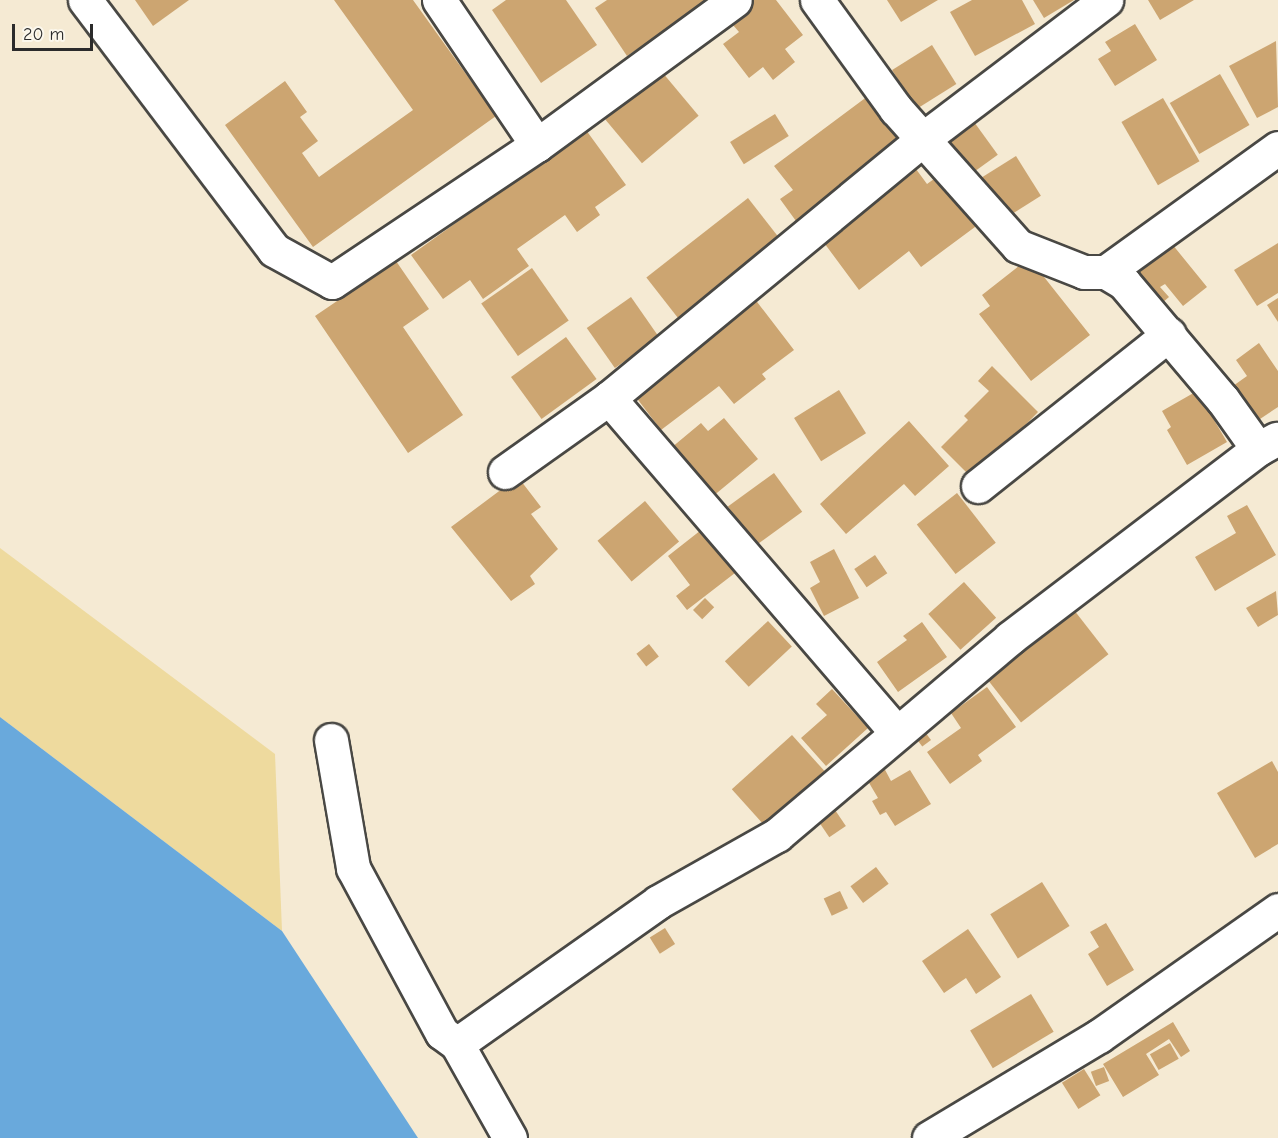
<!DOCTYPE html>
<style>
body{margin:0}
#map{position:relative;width:1278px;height:1138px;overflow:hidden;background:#f5ead3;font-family:"Comic Neue",sans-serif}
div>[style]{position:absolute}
.sand>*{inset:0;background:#eeda9e}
.water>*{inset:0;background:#69a9dc}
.building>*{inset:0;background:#cca571;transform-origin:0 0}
.roads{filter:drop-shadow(2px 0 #494844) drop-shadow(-2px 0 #494844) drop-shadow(0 2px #494844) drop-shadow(0 -2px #494844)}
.street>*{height:33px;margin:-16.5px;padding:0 16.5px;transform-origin:16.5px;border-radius:16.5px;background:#fff}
span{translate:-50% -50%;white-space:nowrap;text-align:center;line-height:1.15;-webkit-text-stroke:6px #fbf7ec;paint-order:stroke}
.scale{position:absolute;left:12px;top:24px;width:81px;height:27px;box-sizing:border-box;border:3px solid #2b2b2b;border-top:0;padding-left:8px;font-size:18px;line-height:21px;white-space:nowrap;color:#2b2b2b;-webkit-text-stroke:4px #fbf7ec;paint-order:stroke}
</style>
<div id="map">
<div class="sand">
<div style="clip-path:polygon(0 548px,275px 754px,282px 931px,0 717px)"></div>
</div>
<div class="water">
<div style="clip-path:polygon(0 717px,282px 931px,418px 1138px,0 1138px)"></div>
</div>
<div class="building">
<div style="clip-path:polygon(135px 0,189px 0,153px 26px)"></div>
<div style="clip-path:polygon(334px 0,413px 0,496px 116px,313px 247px,225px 125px,285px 81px,307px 112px,300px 117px,318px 141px,302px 153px,319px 177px,413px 110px)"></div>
<div style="clip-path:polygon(506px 0,566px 0,597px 45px,541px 83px,492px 10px)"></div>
<div style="clip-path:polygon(607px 0,711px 0,627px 56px,595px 8px)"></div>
<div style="clip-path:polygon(751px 0,776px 0,803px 35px,785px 49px,795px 62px,773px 80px,763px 67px,749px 78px,723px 44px,739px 32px,727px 18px)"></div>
<div style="clip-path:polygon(887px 0,938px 0,901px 22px)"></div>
<div style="clip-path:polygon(972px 0,1022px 0,1035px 24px,975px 56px,950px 12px)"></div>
<div style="clip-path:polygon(1033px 0,1074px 0,1044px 18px)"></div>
<div style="clip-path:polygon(1148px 0,1194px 0,1160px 20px)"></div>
<div style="clip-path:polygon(1135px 24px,1157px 60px,1115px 86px,1098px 59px,1111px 51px,1105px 42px)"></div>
<div style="clip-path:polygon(1276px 41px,1278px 107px,1257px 118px,1229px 66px)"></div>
<div style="left:932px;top:45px;width:46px;height:47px;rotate:58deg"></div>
<div style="left:662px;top:72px;width:57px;height:74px;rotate:50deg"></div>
<div style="left:1220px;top:74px;width:59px;height:58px;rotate:60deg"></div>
<div style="clip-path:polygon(868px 96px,902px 141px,796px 221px,780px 199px,793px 190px,774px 166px)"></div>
<div style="left:1163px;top:98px;width:73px;height:48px;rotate:60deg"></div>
<div style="left:775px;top:114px;width:26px;height:53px;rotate:58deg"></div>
<div style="left:969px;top:115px;width:49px;height:39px;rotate:54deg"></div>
<div style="clip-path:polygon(586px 130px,626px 185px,595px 207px,600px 215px,577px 232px,565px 215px,517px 249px,529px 266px,483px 299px,470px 280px,443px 299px,411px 255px)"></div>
<div style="left:1016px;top:156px;width:47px;height:48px;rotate:58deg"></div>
<div style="clip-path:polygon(913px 165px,927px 184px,941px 174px,979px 224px,921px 267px,909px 251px,859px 290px,819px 236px)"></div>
<div style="left:748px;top:198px;width:52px;height:129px;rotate:52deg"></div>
<div style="clip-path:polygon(1278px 243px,1278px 293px,1257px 306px,1234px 270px)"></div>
<div style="clip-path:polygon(1172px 244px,1207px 287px,1183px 306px,1165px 284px,1160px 287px,1169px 297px,1155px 309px,1130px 279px)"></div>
<div style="clip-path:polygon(1029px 258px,1090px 335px,1031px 381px,979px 314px,990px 306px,982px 295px)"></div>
<div style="clip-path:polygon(396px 261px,429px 309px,403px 327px,463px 415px,408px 453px,315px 316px)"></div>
<div style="left:532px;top:268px;width:64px;height:62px;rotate:55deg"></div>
<div style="clip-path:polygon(751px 294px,794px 350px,762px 374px,766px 379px,734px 404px,719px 386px,661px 430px,629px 388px)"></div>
<div style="left:631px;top:297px;width:49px;height:54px;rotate:55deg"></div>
<div style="clip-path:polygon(1278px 298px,1278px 322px,1267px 305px)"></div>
<div style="left:566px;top:337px;width:52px;height:68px;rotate:54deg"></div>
<div style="clip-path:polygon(1259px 343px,1278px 371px,1278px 407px,1257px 421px,1233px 386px,1247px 376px,1236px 360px)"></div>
<div style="clip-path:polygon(992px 366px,1038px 412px,973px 479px,941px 447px,968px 420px,964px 416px,989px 391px,978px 381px)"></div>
<div style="left:839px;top:390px;width:51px;height:53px;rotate:58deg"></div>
<div style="clip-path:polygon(1197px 391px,1227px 442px,1187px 465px,1167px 430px,1171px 427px,1162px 411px)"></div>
<div style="clip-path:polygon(724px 418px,758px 459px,712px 497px,671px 448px,701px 423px,708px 431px)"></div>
<div style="clip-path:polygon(909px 421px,949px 466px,915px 496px,904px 484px,846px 534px,820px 504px)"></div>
<div style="left:774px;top:473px;width:48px;height:57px;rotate:54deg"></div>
<div style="clip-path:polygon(518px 477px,541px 507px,531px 514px,558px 549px,530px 576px,535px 584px,511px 601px,451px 527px)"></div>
<div style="left:957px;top:493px;width:63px;height:51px;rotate:52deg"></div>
<div style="left:645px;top:501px;width:53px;height:62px;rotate:50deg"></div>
<div style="clip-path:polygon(1247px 505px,1276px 555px,1215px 591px,1195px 557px,1236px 533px,1227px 516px)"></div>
<div style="clip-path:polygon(710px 523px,744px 566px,687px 610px,676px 596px,690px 585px,668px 556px)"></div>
<div style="clip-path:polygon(834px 549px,859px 598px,824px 616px,810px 588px,820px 582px,810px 562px)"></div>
<div style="left:875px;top:555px;width:22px;height:25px;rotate:56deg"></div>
<div style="left:964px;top:582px;width:48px;height:48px;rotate:48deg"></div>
<div style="clip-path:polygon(1276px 591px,1278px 615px,1258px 627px,1246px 608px)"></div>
<div style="left:705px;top:598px;width:13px;height:17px;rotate:45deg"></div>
<div style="left:1074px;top:610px;width:56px;height:111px;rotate:52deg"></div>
<div style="left:768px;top:621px;width:35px;height:59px;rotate:47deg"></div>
<div style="clip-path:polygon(922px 622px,947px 657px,898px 692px,877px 662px,907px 640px,903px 636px)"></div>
<div style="left:649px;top:644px;width:16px;height:16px;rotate:52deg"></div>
<div style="clip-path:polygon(987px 687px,1016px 727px,978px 755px,982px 761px,950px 784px,927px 752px,961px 728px,951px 713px)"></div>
<div style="clip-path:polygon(832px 689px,868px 728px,826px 766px,801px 738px,827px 715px,816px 704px)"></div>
<div style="left:919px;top:724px;width:20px;height:11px;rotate:53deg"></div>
<div style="left:792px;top:735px;width:55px;height:81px;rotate:48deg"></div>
<div style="clip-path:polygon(1272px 761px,1278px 772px,1278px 844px,1255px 858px,1217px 793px)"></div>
<div style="clip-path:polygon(883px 766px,891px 781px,910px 770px,931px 804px,895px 826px,886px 812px,880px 815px,872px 801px,878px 798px,865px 776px)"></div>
<div style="left:833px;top:807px;width:23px;height:20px;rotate:56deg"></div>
<div style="left:876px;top:867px;width:21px;height:32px;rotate:53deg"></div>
<div style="left:1042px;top:882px;width:52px;height:61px;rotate:58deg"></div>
<div style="left:840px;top:891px;width:19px;height:18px;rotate:65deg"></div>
<div style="clip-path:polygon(1106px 923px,1134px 970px,1107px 986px,1088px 954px,1099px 947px,1090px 932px)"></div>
<div style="left:665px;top:928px;width:19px;height:18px;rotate:58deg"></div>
<div style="clip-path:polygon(968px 929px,1001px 977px,976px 994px,966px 978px,944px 993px,922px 961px)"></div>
<div style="left:1031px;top:994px;width:44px;height:71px;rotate:59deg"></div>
<div style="clip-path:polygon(1173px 1022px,1190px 1051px,1181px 1057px,1169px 1039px,1146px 1054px,1159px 1075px,1123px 1097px,1103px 1064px)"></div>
<div style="left:1170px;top:1043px;width:18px;height:23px;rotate:61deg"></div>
<div style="left:1104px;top:1067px;width:15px;height:14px;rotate:70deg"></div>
<div style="left:1084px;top:1069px;width:31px;height:26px;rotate:58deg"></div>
</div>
<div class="roads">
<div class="street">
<div style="left:85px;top:0;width:313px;rotate:52.9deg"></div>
<div style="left:274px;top:250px;width:66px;rotate:28.9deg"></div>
<div style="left:332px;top:282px;width:247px;rotate:-33.8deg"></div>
<div style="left:439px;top:0;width:175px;rotate:55.9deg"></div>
<div style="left:537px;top:145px;width:245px;rotate:-36.2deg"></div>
<div style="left:817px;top:0;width:135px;rotate:54.1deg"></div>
<div style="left:896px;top:109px;width:183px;rotate:48.3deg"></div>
<div style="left:1018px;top:246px;width:71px;rotate:21.5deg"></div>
<div style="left:1084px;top:272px;width:22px"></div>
<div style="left:1106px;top:272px;width:21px;rotate:31deg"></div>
<div style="left:1124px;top:283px;width:153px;rotate:49.8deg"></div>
<div style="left:1223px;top:400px;width:60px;rotate:54.5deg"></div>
<div style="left:1258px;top:449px;width:21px;rotate:-29deg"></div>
<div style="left:1106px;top:272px;width:212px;rotate:-35.8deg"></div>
<div style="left:505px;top:472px;width:128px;rotate:-35.4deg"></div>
<div style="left:978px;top:486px;width:244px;rotate:-38.5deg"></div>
<div style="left:897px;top:733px;width:442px;rotate:-130.7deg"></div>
<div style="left:609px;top:398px;width:407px;rotate:-39.5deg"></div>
<div style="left:923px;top:139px;width:230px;rotate:-37.2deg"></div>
<div style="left:331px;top:740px;width:130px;rotate:80.2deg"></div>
<div style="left:353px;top:868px;width:187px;rotate:61.7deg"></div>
<div style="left:442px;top:1033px;width:19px;rotate:36deg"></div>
<div style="left:457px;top:1044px;width:108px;rotate:60.6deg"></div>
<div style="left:457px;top:1044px;width:246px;rotate:-35.2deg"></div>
<div style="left:658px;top:902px;width:137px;rotate:-29.4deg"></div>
<div style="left:777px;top:835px;width:305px;rotate:-40.2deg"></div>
<div style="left:1010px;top:638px;width:312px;rotate:-37.3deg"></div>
<div style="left:929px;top:1138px;width:198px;rotate:-31deg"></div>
<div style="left:1099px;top:1036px;width:219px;rotate:-35.1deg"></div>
</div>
</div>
<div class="scale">20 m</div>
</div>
